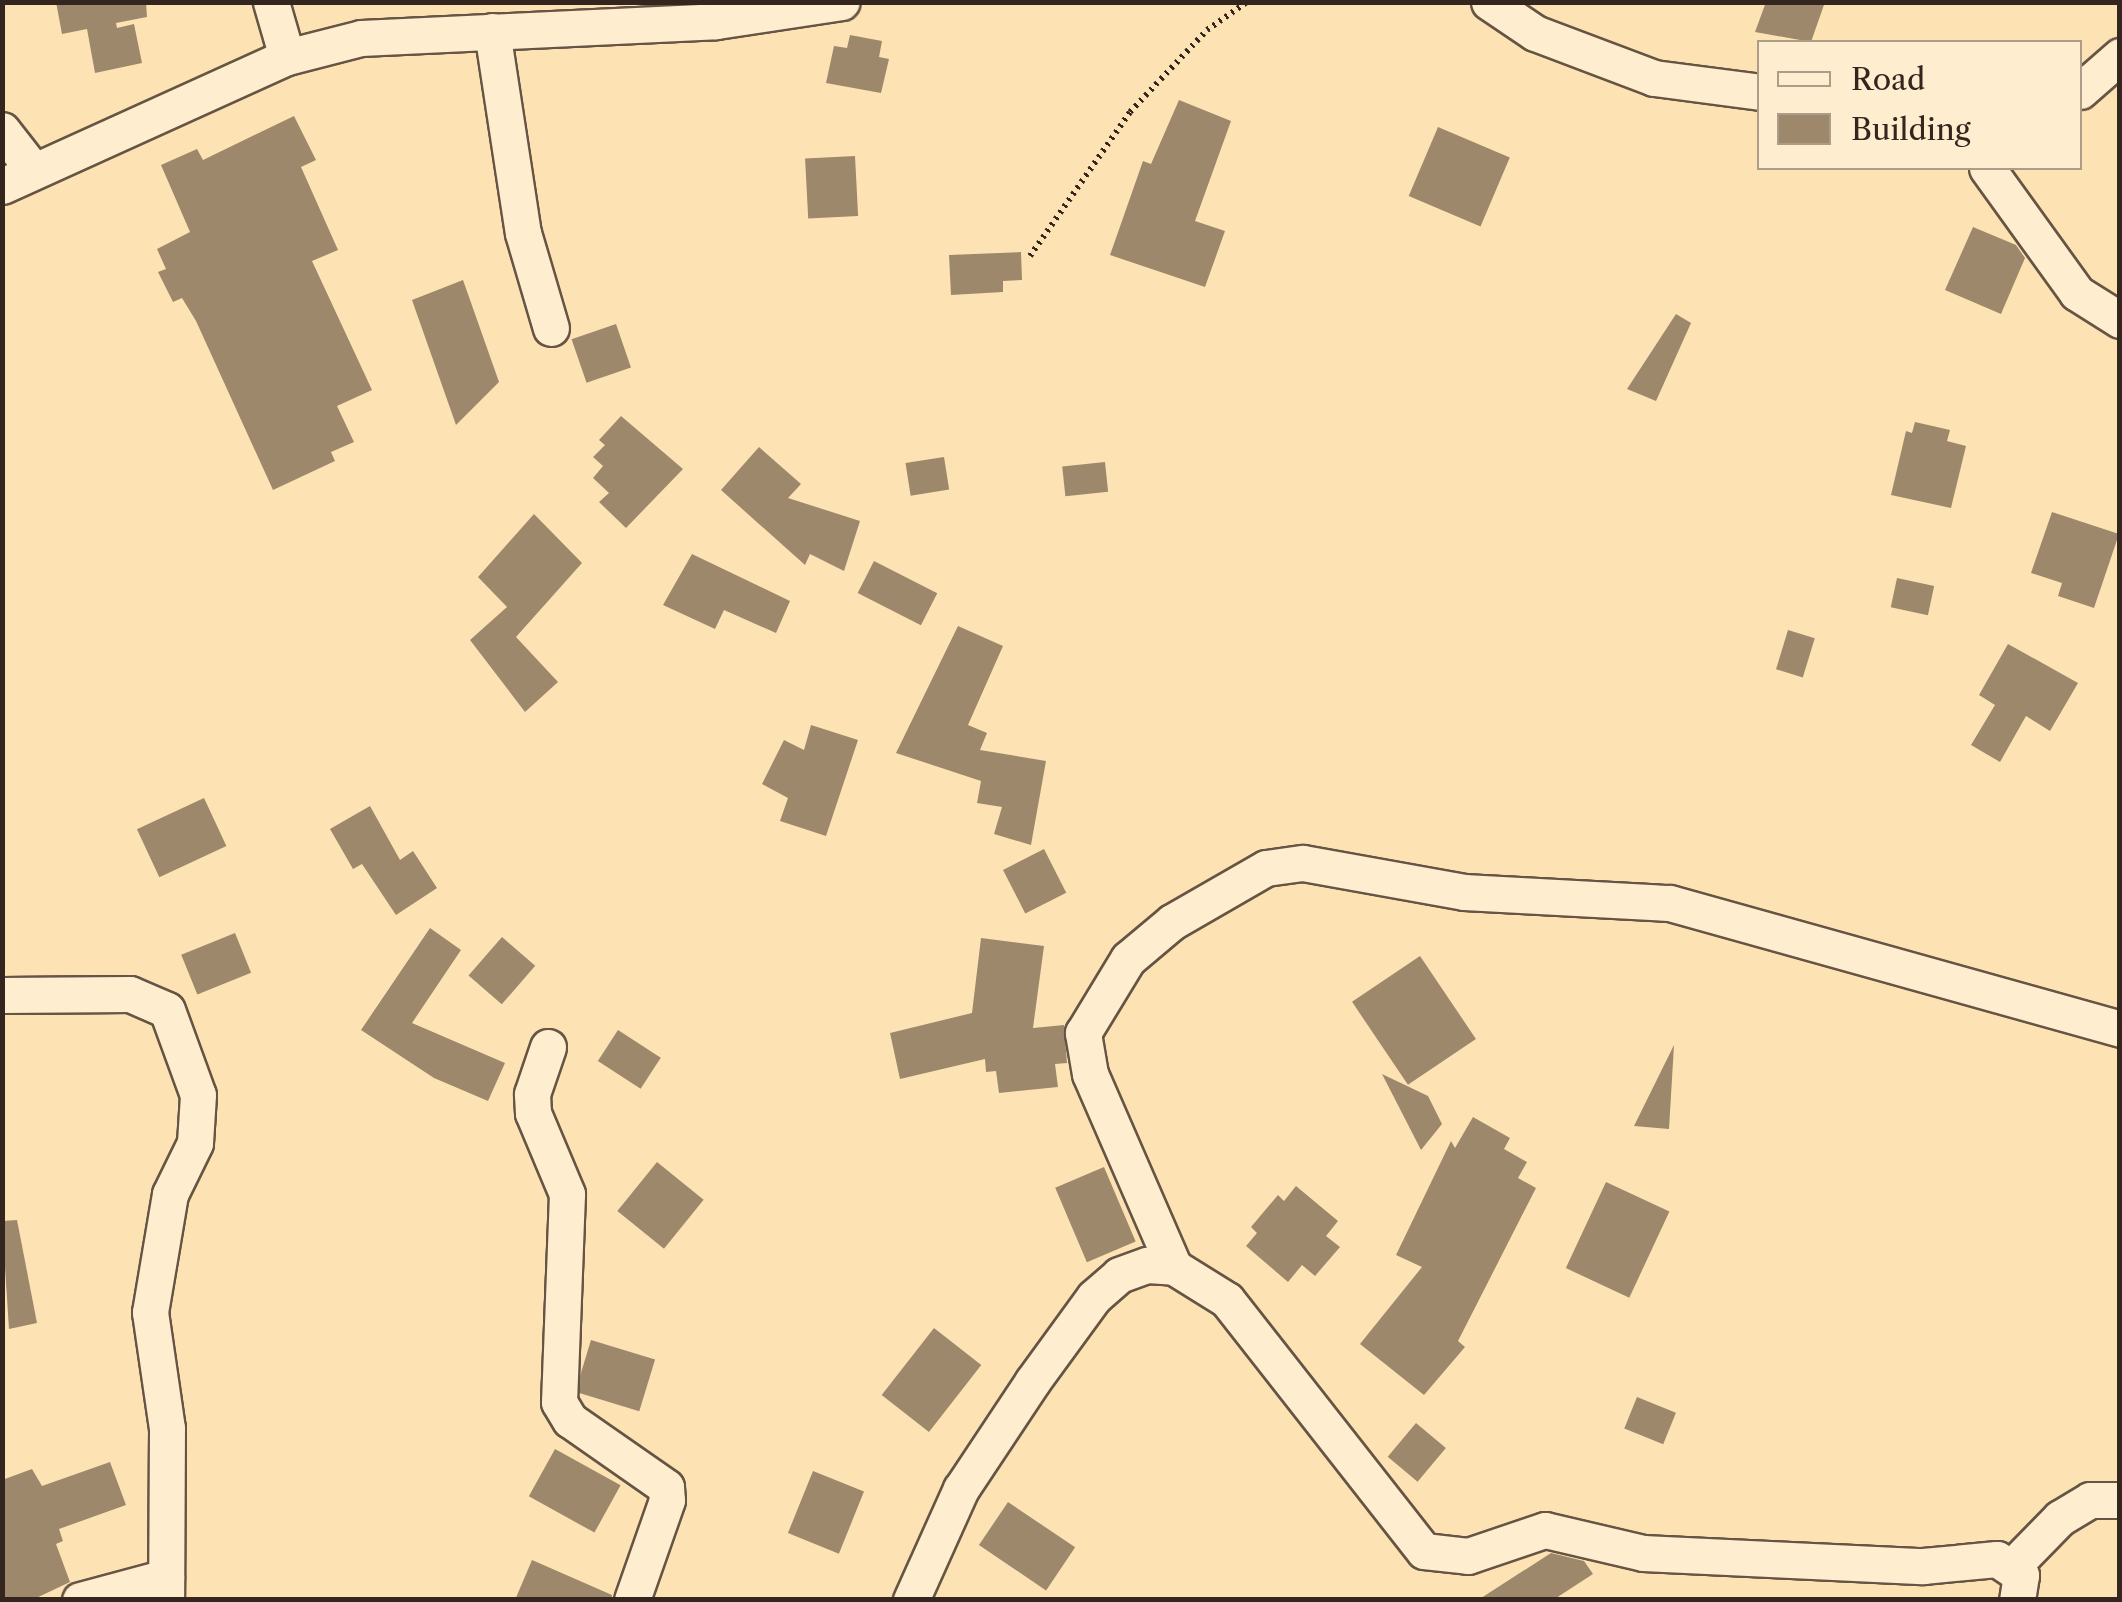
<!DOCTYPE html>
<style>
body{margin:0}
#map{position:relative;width:2122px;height:1602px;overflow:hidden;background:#fde3b4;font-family:"Libre Caslon Text",serif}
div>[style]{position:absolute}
.building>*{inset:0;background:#9d886c;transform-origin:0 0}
.path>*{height:6px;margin-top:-3px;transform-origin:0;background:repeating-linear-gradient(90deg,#34251e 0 2.5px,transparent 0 7.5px)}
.roads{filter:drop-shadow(2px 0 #665444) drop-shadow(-2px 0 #665444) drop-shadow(0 2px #665444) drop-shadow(0 -2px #665444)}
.street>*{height:35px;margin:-17.5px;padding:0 17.5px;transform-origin:17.5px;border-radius:17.5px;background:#feedce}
span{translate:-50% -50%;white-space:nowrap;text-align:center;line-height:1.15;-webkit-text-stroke:10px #feedce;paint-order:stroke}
.frame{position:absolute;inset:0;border:5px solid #34251e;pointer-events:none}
.legend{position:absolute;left:1757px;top:40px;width:325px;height:130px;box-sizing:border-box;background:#feedce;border:2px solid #ad9d88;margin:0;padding:12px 18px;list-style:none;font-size:30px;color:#34251e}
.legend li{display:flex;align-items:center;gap:20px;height:50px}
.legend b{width:50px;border:2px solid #ad9d88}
</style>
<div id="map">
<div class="building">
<div style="clip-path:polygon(56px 2px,146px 2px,147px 17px,116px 23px,117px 28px,134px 24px,142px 63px,95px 73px,87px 29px,62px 34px)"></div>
<div style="clip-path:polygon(1766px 2px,1825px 2px,1811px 42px,1755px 32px)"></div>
<div style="clip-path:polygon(850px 35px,882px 41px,879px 57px,889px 59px,881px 93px,826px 83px,834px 46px,847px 48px)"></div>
<div style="clip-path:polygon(1179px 100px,1231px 121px,1195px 221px,1225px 231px,1205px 287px,1110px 255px,1143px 161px,1151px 164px)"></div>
<div style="clip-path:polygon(294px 116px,316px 160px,301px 167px,338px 250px,312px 261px,372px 390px,337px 406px,354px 442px,331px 452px,335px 461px,273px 490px,196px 321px,182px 298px,173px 302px,158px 272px,166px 269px,157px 249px,190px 232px,161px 165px,197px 149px,203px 160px)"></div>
<div style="left:1438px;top:127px;width:78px;height:75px;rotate:23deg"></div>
<div style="left:855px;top:156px;width:60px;height:50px;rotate:87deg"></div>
<div style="clip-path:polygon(1973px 227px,2016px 245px,2025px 258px,2001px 314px,1945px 290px)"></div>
<div style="clip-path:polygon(1021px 252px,1022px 280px,1003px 281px,1003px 292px,951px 295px,949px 255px)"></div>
<div style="clip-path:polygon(463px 280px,499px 382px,456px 425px,412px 300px)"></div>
<div style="clip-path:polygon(1676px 314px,1691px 323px,1656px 401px,1627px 389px)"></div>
<div style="left:616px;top:324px;width:46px;height:47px;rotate:71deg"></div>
<div style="clip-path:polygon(621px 416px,683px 469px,626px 528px,599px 502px,609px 493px,593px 478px,603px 466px,593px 457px,605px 445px,599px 440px)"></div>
<div style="clip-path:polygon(1915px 422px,1950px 430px,1947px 441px,1966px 446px,1951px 508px,1891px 495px,1906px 431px,1912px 433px)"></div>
<div style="clip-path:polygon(759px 447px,801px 484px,788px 498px,860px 521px,844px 571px,810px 554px,805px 565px,721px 490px)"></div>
<div style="left:944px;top:457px;width:33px;height:39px;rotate:81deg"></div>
<div style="left:1105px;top:462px;width:30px;height:43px;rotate:84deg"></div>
<div style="clip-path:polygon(2052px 512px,2119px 534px,2094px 608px,2058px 596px,2062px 583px,2031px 573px)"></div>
<div style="clip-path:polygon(534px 514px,582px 563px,516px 637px,558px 682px,525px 712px,470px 640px,507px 607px,478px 577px)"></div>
<div style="clip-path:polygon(692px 554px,790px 601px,776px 633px,724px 610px,715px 629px,663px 605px)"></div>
<div style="left:874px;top:561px;width:71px;height:36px;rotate:27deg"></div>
<div style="left:1897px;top:578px;width:38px;height:30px;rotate:12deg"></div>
<div style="clip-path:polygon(958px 626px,1003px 646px,968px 725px,987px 733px,980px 750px,1046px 761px,1031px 845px,994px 834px,1002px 807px,977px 803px,981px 781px,896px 753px)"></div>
<div style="left:1788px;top:630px;width:28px;height:41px;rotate:17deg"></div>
<div style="clip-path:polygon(2008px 644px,2078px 683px,2050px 731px,2026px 716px,2000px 762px,1971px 745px,1995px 705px,1979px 695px)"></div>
<div style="clip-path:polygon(811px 725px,858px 740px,826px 836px,780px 821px,788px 798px,762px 784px,784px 740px,804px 750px)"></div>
<div style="left:204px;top:798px;width:53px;height:74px;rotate:65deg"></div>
<div style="clip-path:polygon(370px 806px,400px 860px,413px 851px,437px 888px,396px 915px,362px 864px,353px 869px,330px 829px)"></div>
<div style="left:1044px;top:849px;width:49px;height:46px;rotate:63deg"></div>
<div style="clip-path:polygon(430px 928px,461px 950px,412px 1023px,505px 1063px,488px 1101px,434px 1078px,361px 1030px)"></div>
<div style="left:235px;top:933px;width:43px;height:58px;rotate:68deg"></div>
<div style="left:502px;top:937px;width:44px;height:51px;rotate:41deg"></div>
<div style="clip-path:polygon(981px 938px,1044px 946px,1033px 1028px,1064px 1025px,1067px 1063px,1055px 1064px,1058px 1087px,999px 1093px,996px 1071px,986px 1072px,985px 1059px,900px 1079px,890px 1033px,972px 1013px)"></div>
<div style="left:1420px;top:956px;width:100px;height:82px;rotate:56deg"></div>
<div style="left:618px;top:1030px;width:51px;height:37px;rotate:33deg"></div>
<div style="clip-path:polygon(1674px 1045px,1669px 1129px,1634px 1126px)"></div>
<div style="clip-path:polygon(1382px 1074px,1428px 1096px,1442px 1124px,1421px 1150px)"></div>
<div style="clip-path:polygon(1473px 1117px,1510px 1138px,1504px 1149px,1527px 1162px,1518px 1178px,1536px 1188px,1458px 1341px,1465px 1347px,1424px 1395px,1360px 1344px,1422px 1267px,1396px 1255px,1451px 1141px,1455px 1148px)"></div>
<div style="left:657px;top:1162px;width:60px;height:63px;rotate:39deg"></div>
<div style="left:1104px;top:1167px;width:81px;height:53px;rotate:67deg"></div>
<div style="left:1606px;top:1182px;width:70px;height:95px;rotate:25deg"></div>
<div style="clip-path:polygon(1296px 1186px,1338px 1221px,1326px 1236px,1340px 1247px,1315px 1276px,1302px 1265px,1288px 1282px,1246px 1246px,1257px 1233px,1251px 1227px,1278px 1195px,1284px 1201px)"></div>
<div style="clip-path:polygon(17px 1220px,37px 1323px,9px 1329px,2px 1221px)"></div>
<div style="left:934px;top:1328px;width:60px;height:85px;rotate:38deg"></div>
<div style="left:591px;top:1340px;width:67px;height:54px;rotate:17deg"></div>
<div style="left:1637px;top:1397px;width:42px;height:34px;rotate:22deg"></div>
<div style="left:1416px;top:1423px;width:39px;height:44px;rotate:40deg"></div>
<div style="left:555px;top:1449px;width:75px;height:54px;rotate:29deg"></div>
<div style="clip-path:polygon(110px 1462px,126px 1505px,59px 1529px,63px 1541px,56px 1544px,70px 1582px,32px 1600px,2px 1600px,2px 1480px,32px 1469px,42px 1486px)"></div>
<div style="left:813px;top:1471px;width:55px;height:67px;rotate:22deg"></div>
<div style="left:1008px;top:1502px;width:81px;height:52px;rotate:34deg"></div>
<div style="clip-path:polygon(1551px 1553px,1584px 1561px,1593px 1574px,1553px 1600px,1478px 1600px)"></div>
<div style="clip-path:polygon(532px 1560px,612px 1595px,611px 1600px,515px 1600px)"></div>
</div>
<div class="path">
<div style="left:1030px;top:256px;width:175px;rotate:-55.2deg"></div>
<div style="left:1130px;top:112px;width:112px;rotate:-46.8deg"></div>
<div style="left:1207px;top:30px;width:49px;rotate:-35deg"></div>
</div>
<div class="roads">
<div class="street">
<div style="left:271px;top:2px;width:57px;rotate:73.8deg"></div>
<div style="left:1489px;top:2px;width:55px;rotate:34deg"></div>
<div style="left:1535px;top:33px;width:127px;rotate:20.7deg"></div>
<div style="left:1654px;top:78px;width:107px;rotate:7.5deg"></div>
<div style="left:492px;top:31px;width:204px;rotate:81.3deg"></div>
<div style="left:523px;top:233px;width:99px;rotate:73.6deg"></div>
<div style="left:2080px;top:91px;width:53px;rotate:-41.2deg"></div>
<div style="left:2px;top:130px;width:52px;rotate:52deg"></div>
<div style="left:1987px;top:168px;width:154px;rotate:54.2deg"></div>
<div style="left:2077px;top:293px;width:51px;rotate:32.1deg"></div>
<div style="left:2px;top:186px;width:313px;rotate:-24.4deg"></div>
<div style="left:287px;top:57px;width:76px;rotate:-14.4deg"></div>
<div style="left:361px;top:38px;width:355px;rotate:-2.7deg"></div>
<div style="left:716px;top:21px;width:127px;rotate:-8.6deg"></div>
<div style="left:2px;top:995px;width:128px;rotate:-0.4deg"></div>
<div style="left:130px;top:994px;width:40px;rotate:23.4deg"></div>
<div style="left:167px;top:1010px;width:90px;rotate:70deg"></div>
<div style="left:198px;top:1095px;width:48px;rotate:93.6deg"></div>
<div style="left:195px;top:1143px;width:57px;rotate:116.1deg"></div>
<div style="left:170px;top:1194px;width:120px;rotate:99.6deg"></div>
<div style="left:150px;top:1312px;width:117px;rotate:81.7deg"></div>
<div style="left:167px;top:1428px;width:172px;rotate:90.3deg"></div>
<div style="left:548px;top:1047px;width:50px;rotate:108.8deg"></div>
<div style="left:532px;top:1094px;width:19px;rotate:87deg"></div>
<div style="left:533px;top:1113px;width:88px;rotate:67.2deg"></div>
<div style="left:567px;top:1194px;width:208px;rotate:92.2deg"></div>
<div style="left:559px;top:1402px;width:21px;rotate:59deg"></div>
<div style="left:570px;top:1420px;width:117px;rotate:34.9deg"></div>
<div style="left:666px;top:1487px;width:13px;rotate:86deg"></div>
<div style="left:667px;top:1500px;width:106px;rotate:109.3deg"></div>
<div style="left:1174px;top:1267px;width:210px;rotate:-113.5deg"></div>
<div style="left:1090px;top:1074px;width:42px;rotate:-99.7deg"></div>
<div style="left:1083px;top:1033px;width:87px;rotate:-58.7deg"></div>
<div style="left:1128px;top:959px;width:57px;rotate:-40.1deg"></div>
<div style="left:1172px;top:922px;width:108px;rotate:-29.9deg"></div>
<div style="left:1266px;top:868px;width:37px;rotate:-8deg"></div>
<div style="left:1303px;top:863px;width:164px;rotate:10.2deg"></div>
<div style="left:1464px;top:892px;width:206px;rotate:3.1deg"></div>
<div style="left:1670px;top:903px;width:467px;rotate:15.6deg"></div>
<div style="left:2014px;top:1565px;width:66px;rotate:-45.6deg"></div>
<div style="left:2060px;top:1518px;width:35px;rotate:-31deg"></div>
<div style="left:2090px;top:1500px;width:30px"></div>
<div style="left:80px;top:1600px;width:89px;rotate:-15deg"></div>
<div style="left:911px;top:1600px;width:122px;rotate:-65.8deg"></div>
<div style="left:961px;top:1489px;width:128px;rotate:-56.4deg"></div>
<div style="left:1032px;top:1382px;width:105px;rotate:-53.9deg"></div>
<div style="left:1094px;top:1297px;width:33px;rotate:-41deg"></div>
<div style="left:1119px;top:1275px;width:30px;rotate:-20deg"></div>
<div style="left:1147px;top:1265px;width:27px;rotate:4deg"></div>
<div style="left:1174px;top:1267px;width:62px;rotate:31.9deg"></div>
<div style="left:1227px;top:1300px;width:319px;rotate:51.9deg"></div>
<div style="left:1424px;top:1551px;width:44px;rotate:6.5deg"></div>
<div style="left:1468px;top:1556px;width:81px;rotate:-18.7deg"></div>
<div style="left:1545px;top:1530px;width:101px;rotate:13.2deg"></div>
<div style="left:1643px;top:1553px;width:280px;rotate:2.7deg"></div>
<div style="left:1923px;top:1566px;width:74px;rotate:-5.4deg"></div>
<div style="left:1997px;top:1559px;width:29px;rotate:34deg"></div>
<div style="left:2021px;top:1575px;width:25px;rotate:99deg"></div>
</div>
</div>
<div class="frame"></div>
<ul class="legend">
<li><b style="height:12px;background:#feedce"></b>Road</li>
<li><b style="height:28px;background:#9d886c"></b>Building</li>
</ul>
</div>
